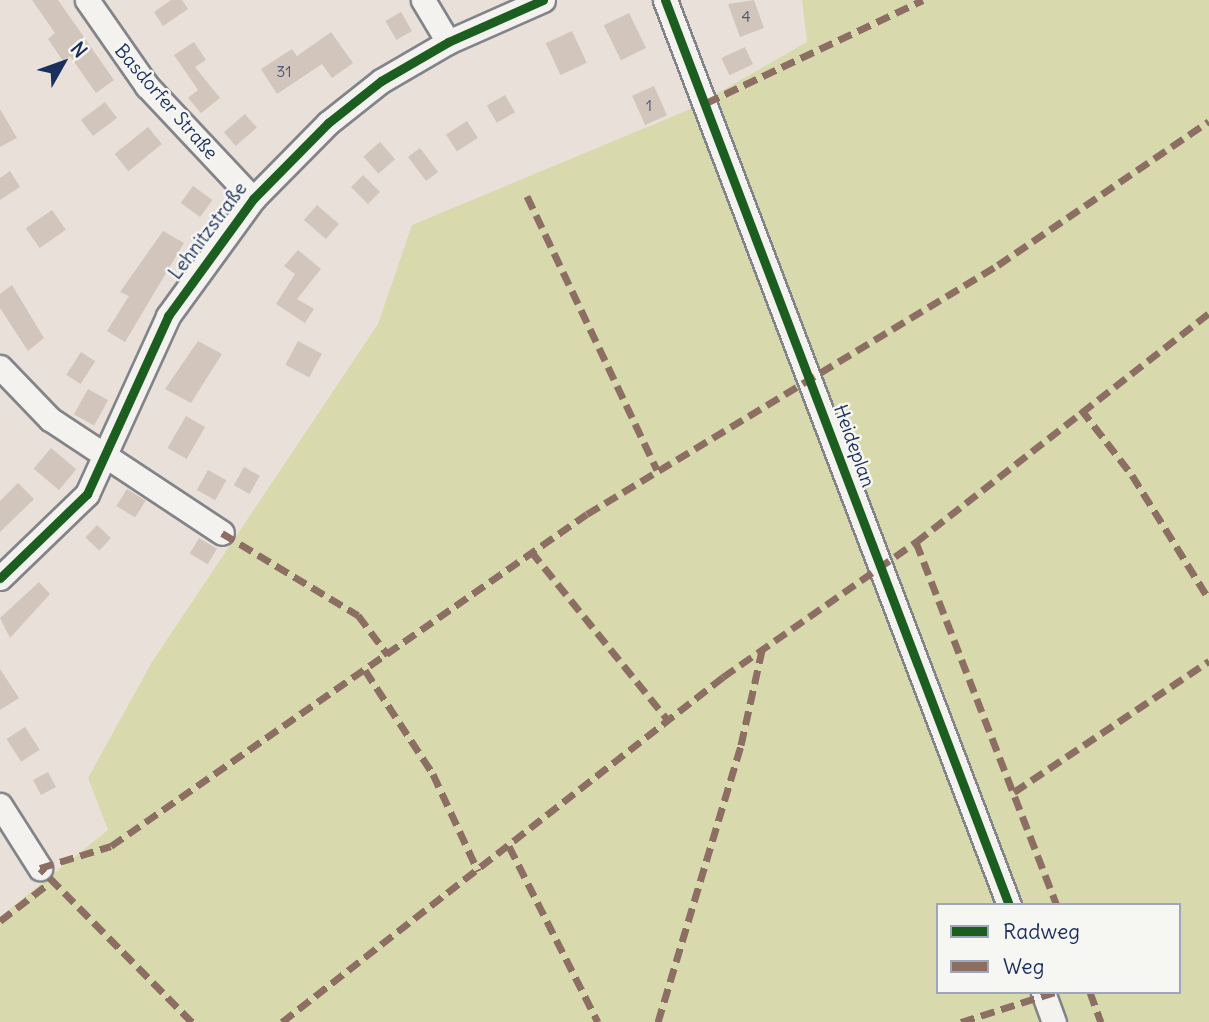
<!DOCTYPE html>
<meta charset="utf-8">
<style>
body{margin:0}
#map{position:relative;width:1209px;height:1022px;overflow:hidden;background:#e8e0d9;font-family:Delius,sans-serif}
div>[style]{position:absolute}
.green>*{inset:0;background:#d8daae}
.building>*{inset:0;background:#d2c6bc;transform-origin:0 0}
.roads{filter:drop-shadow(2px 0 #838489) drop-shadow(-2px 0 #838489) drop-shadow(0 2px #838489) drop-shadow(0 -2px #838489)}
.minor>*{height:23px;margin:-11.5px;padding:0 11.5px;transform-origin:11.5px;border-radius:11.5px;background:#f3f2ef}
.quiet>*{height:7px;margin-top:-3.5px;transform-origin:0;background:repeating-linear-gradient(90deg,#8d6e63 0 14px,transparent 0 21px)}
.cycleway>*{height:9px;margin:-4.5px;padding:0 4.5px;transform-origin:4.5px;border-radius:4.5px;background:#1b5e20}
span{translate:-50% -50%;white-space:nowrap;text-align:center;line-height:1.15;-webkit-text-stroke:5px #f6f6f2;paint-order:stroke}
.number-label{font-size:16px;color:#495576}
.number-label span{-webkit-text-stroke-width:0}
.street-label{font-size:19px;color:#1b2f5e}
.legend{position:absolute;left:936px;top:903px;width:245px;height:91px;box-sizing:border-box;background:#f6f6f2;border:2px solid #9ea6b7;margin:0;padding:9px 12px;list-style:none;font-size:21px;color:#1b2f5e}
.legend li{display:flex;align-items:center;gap:14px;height:35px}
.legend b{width:35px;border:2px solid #9ea6b7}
.north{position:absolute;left:28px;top:28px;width:70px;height:70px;-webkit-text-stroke:5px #f6f6f2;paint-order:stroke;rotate:50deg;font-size:19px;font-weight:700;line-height:28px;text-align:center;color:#1b2f5e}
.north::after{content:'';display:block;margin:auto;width:24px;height:32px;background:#1b2f5e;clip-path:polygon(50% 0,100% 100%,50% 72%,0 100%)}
</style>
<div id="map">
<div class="green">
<div style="clip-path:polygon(evenodd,802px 0,1209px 0,1209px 1022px,0 1022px,0 917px,108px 830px,88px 778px,152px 662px,378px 324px,412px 225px,688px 110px,807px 42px,802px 0,938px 905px,1179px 905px,1179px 992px,938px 992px,938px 905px)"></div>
</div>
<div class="building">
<div style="clip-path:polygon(32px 0,58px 0,114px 80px,96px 93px,70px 56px,63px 61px,48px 39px,55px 33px)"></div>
<div style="clip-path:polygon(171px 0,182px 0,188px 9px,163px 26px,154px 12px)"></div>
<div style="clip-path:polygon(754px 0,764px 28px,740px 37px,728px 4px)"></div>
<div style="left:401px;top:12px;width:22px;height:18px;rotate:60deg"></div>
<div style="left:629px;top:13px;width:39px;height:28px;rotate:64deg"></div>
<div style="left:572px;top:31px;width:35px;height:29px;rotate:65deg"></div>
<div style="clip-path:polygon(331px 32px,353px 63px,332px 78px,322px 64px,277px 94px,261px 69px,292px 49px,297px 56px)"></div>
<div style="clip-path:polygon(194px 42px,206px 60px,195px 67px,220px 98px,201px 113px,188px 98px,198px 90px,174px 55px)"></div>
<div style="left:745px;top:47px;width:19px;height:26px;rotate:65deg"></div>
<div style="left:654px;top:86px;width:32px;height:24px;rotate:66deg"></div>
<div style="left:505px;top:95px;width:20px;height:21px;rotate:60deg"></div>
<div style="left:105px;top:102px;width:20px;height:30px;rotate:53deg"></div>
<div style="clip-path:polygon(0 109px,17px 138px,0 147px)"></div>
<div style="left:245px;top:114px;width:18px;height:28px;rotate:49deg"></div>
<div style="left:467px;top:121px;width:20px;height:25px;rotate:57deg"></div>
<div style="left:148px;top:127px;width:22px;height:43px;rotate:51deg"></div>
<div style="left:380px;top:142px;width:23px;height:22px;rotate:49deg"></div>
<div style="left:420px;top:148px;width:30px;height:15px;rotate:53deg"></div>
<div style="clip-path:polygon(10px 171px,20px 187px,0 200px,0 178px)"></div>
<div style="left:363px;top:175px;width:24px;height:17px;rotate:45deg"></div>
<div style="left:193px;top:186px;width:24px;height:21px;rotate:36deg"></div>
<div style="left:317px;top:205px;width:29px;height:20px;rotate:41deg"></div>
<div style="left:52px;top:210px;width:24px;height:32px;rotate:55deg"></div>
<div style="clip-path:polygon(163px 231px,184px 243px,125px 342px,107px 331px,129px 296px,120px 292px)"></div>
<div style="clip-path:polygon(298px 250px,321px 269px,297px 299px,314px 309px,305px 323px,276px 304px,295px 274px,284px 266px)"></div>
<div style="clip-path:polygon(12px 285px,44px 338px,28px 351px,0 308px,0 294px)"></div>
<div style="clip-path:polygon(198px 341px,222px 354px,191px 403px,165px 389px)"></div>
<div style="left:298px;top:341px;width:27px;height:27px;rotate:28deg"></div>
<div style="left:81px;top:352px;width:17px;height:27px;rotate:33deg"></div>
<div style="left:88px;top:389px;width:23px;height:29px;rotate:29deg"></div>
<div style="left:186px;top:416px;width:22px;height:37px;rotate:30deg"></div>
<div style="left:51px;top:448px;width:33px;height:27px;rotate:40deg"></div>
<div style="left:244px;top:467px;width:18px;height:21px;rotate:29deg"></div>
<div style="left:208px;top:470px;width:21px;height:23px;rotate:29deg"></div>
<div style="clip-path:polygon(18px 483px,34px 499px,0 532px,0 501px)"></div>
<div style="left:127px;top:489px;width:22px;height:20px;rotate:32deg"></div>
<div style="left:97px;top:525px;width:19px;height:17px;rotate:43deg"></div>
<div style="left:199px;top:538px;width:21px;height:18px;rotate:31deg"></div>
<div style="clip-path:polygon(39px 582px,50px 594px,10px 638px,0 618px)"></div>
<div style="clip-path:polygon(0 669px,19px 698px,0 710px)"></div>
<div style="left:25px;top:727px;width:27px;height:22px;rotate:57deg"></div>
<div style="left:48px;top:772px;width:17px;height:17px;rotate:62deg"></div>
</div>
<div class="roads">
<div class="minor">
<div style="left:87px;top:0;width:105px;rotate:55.1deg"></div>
<div style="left:147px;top:86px;width:155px;rotate:46.8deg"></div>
<div style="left:423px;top:0;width:49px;rotate:59.2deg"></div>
<div style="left:665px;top:0;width:968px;rotate:69.19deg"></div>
<div style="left:0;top:367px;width:72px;rotate:46.1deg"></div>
<div style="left:50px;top:419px;width:206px;rotate:33.5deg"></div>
<div style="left:0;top:578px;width:121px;rotate:-44deg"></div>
<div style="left:87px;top:494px;width:196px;rotate:-65.5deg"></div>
<div style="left:168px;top:316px;width:145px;rotate:-54deg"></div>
<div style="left:253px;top:199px;width:107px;rotate:-45.4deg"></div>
<div style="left:328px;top:123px;width:68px;rotate:-38.4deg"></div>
<div style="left:381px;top:81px;width:78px;rotate:-30.2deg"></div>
<div style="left:448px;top:42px;width:104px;rotate:-23.9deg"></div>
<div style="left:0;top:805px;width:75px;rotate:57.6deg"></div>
<div style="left:1043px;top:992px;width:32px;rotate:70deg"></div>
</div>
</div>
<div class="quiet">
<div style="left:706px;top:103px;width:240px;rotate:-25.4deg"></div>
<div style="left:527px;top:196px;width:303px;rotate:64.6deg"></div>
<div style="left:1081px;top:409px;width:83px;rotate:52.3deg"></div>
<div style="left:1132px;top:475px;width:146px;rotate:58.2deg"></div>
<div style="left:222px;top:533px;width:159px;rotate:31.1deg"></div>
<div style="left:358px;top:615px;width:50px;rotate:53.1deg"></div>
<div style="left:916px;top:542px;width:389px;rotate:68.8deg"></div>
<div style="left:531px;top:551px;width:218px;rotate:51deg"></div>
<div style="left:365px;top:670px;width:124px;rotate:56.8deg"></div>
<div style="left:433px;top:774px;width:107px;rotate:65.1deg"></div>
<div style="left:1014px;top:792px;width:235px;rotate:-33.9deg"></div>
<div style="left:509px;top:846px;width:197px;rotate:63.2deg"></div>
<div style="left:0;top:921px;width:66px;rotate:-37.6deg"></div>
<div style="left:1090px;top:992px;width:32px;rotate:70deg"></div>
<div style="left:192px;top:1022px;width:216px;rotate:-134.6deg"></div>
<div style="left:40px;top:868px;width:74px;rotate:-17.2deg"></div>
<div style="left:111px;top:846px;width:580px;rotate:-34.89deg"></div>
<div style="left:587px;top:514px;width:481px;rotate:-31.2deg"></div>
<div style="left:998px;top:265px;width:255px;rotate:-34.3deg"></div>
<div style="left:282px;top:1022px;width:560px;rotate:-38.04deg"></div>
<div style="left:723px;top:677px;width:236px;rotate:-35deg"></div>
<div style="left:916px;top:542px;width:372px;rotate:-38deg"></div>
<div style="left:658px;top:1022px;width:289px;rotate:-73.3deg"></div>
<div style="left:741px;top:745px;width:97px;rotate:-77.5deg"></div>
<div style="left:961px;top:1022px;width:99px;rotate:-17.7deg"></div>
</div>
<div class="cycleway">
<div style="left:665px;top:0;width:968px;rotate:69.19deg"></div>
<div style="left:0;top:578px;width:121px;rotate:-44deg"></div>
<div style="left:87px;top:494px;width:196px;rotate:-65.5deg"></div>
<div style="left:168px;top:316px;width:145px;rotate:-54deg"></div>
<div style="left:253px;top:199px;width:107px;rotate:-45.4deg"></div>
<div style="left:328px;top:123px;width:68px;rotate:-38.4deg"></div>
<div style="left:381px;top:81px;width:78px;rotate:-30.2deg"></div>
<div style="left:448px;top:42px;width:104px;rotate:-23.9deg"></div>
</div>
<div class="number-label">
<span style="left:746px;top:16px">4</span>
<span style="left:284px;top:71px">31</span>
<span style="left:649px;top:105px">1</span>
</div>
<div class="street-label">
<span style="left:166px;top:102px;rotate:49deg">Basdorfer Straße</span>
<span style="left:208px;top:231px;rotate:-53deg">Lehnitzstraße</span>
<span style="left:854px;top:446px;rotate:70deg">Heideplan</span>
</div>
<ul class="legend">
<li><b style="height:9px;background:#1b5e20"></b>Radweg</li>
<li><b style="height:9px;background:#8d6e63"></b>Weg</li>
</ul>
<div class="north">N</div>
</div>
